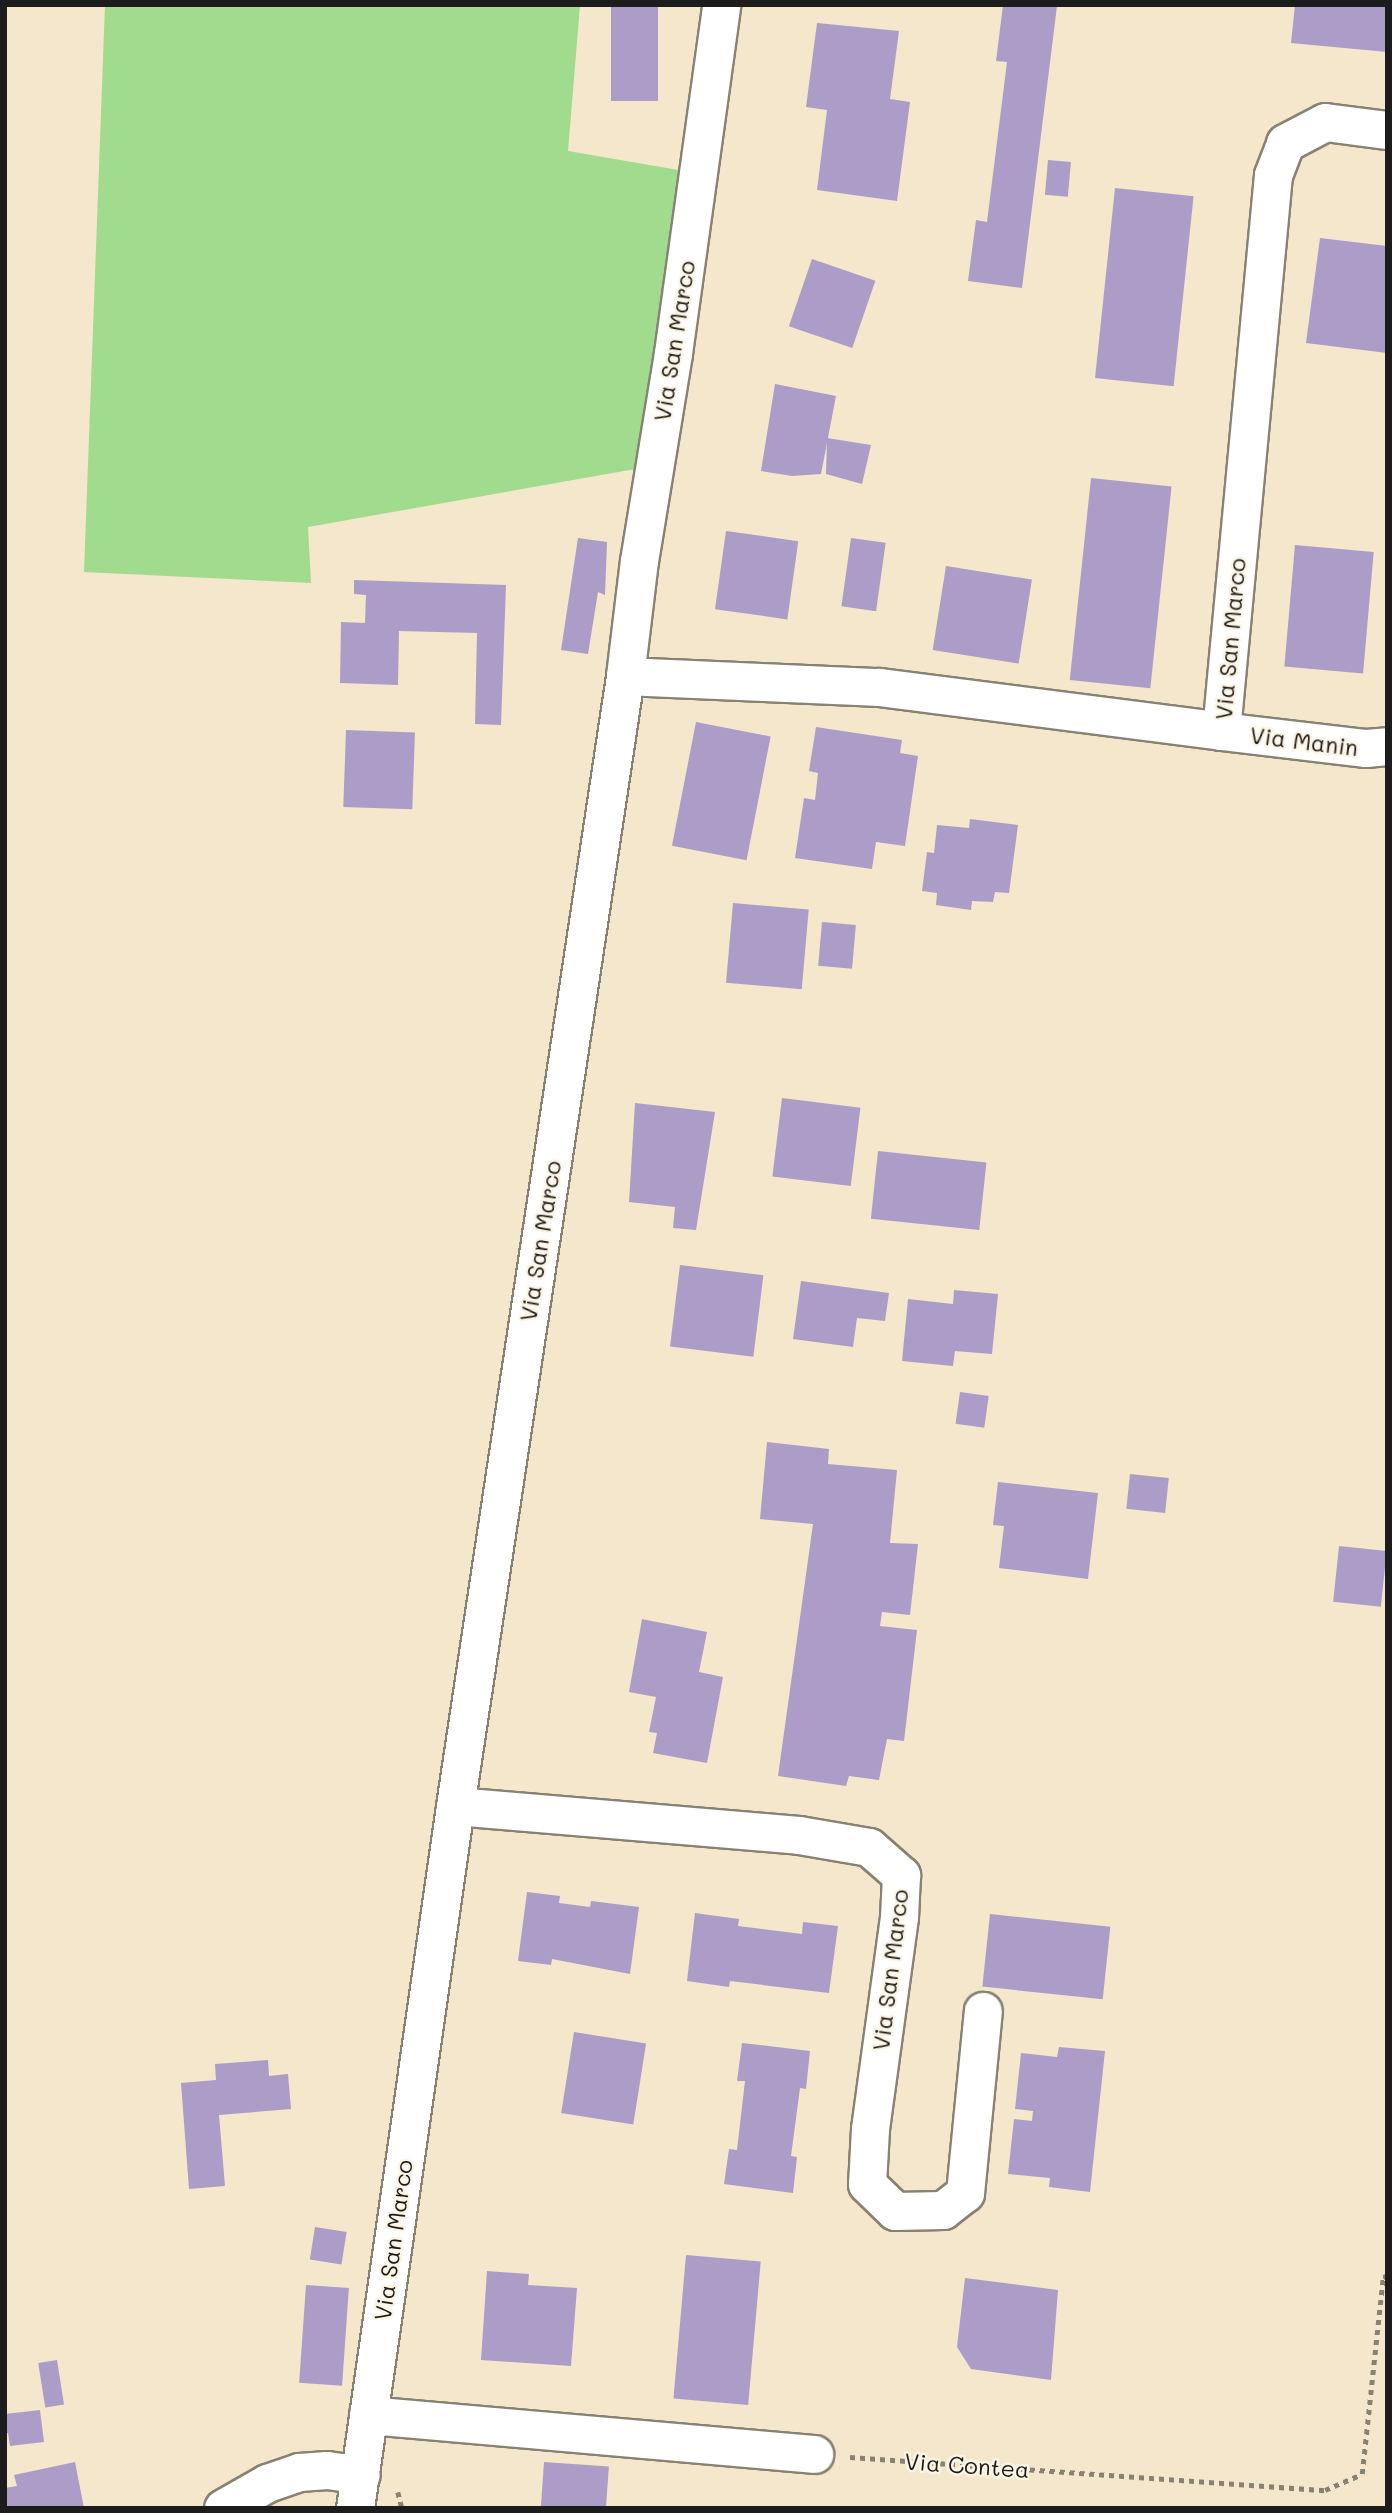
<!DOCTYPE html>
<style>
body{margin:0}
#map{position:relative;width:1392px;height:2513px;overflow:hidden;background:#f4e7cb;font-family:Mali,sans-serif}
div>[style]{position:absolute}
.green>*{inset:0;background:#a0db8e}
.building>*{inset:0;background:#ab9dc7;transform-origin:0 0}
.path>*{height:4.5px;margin-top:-2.25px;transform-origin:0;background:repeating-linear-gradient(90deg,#888274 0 5px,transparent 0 10px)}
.roads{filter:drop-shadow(2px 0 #888274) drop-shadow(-2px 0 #888274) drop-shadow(0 2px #888274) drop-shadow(0 -2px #888274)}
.minor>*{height:37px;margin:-18.5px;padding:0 18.5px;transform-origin:18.5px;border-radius:18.5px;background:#fff}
span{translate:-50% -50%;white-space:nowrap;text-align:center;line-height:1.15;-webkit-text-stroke:5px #fcf5e5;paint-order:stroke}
.street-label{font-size:23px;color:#1c1c1c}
.frame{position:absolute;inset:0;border:7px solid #1c1c1c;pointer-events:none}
</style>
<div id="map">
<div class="green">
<div style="clip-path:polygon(105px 5px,580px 5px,568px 151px,684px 171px,641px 468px,308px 527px,311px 583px,84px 572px)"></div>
</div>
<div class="building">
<div style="left:611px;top:5px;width:47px;height:96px"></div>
<div style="clip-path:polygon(1003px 5px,1057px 6px,1022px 288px,968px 281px,976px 220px,987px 222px,1007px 62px,996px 61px)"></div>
<div style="clip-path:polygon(1295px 5px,1387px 5px,1387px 52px,1291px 43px)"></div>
<div style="clip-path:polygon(817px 23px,899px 31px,890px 99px,910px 102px,897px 201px,817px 190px,827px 110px,806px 107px)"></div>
<div style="left:1048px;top:160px;width:23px;height:35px;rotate:5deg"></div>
<div style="left:1115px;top:188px;width:79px;height:191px;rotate:6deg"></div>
<div style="clip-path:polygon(1320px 238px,1387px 246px,1387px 353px,1306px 343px)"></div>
<div style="left:812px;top:259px;width:67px;height:71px;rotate:19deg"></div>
<div style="clip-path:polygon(775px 384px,836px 396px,821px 474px,792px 476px,761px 471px)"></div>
<div style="clip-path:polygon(827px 438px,871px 445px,862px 484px,826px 474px)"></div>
<div style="left:1091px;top:478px;width:81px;height:203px;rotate:6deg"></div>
<div style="left:726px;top:531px;width:73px;height:79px;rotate:8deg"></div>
<div style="clip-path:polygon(578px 538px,607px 542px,605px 595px,598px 592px,588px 654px,561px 650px)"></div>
<div style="left:851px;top:538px;width:35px;height:69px;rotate:8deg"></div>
<div style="left:1295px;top:545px;width:79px;height:122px;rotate:5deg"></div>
<div style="left:946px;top:566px;width:87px;height:85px;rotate:9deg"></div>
<div style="clip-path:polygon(354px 580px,506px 585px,501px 725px,475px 724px,477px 633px,399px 631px,398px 685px,340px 683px,341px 622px,365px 623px,366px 595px,354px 594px)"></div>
<div style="left:696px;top:722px;width:76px;height:126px;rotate:11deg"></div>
<div style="clip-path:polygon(816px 727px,902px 740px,900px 753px,918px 756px,905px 846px,876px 842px,872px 869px,795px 858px,804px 798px,815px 800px,818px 773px,809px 771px)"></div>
<div style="left:346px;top:730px;width:69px;height:77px;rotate:2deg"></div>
<div style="clip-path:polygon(970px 819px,1018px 825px,1009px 893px,995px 892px,993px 902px,972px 901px,971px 910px,936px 905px,937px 893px,922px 891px,927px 852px,934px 853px,937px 825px,969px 828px)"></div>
<div style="left:733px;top:903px;width:76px;height:80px;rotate:5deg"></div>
<div style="left:822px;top:922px;width:34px;height:44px;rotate:5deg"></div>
<div style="left:782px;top:1098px;width:79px;height:79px;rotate:7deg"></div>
<div style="clip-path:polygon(635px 1103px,715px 1112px,696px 1230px,673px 1228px,675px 1207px,629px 1202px)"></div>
<div style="left:878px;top:1151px;width:109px;height:68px;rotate:6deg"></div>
<div style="left:680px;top:1265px;width:84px;height:82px;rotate:7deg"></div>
<div style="clip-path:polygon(801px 1281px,889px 1293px,885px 1321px,857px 1318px,853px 1347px,793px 1339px)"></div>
<div style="clip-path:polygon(954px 1290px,998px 1294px,992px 1354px,955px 1351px,953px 1366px,902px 1361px,908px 1299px,953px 1304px)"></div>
<div style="left:960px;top:1392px;width:29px;height:32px;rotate:8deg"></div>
<div style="clip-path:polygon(767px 1442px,829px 1449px,828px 1464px,897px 1470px,890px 1543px,918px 1544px,910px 1615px,882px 1612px,880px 1626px,917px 1630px,904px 1741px,887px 1739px,879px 1780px,849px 1776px,846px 1786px,778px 1776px,813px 1524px,760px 1519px)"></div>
<div style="left:1130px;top:1474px;width:39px;height:35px;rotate:6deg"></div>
<div style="clip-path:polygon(998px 1482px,1098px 1493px,1088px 1579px,999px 1568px,1004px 1526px,993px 1525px)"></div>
<div style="left:1339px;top:1546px;width:48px;height:56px;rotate:6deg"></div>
<div style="clip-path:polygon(642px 1619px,707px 1632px,699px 1672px,723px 1677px,707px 1763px,653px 1753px,657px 1733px,649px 1732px,656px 1697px,629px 1692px)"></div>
<div style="clip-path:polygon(527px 1892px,560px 1896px,559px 1903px,590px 1907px,591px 1901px,639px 1907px,630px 1974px,552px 1959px,551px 1965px,518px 1961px)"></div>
<div style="clip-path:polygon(695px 1913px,739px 1919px,738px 1926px,802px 1934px,803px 1922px,838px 1926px,829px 1993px,730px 1981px,729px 1987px,687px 1981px)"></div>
<div style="left:990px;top:1914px;width:121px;height:73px;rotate:6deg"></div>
<div style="left:574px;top:2032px;width:73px;height:82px;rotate:9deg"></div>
<div style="clip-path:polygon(742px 2043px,810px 2051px,806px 2089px,800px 2088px,791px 2156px,797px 2157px,793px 2193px,724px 2184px,729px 2149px,737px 2150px,745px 2081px,737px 2081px)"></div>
<div style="clip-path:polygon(1059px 2047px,1105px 2051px,1090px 2192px,1049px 2187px,1050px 2178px,1008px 2174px,1014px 2119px,1032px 2121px,1033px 2111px,1015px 2109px,1021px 2053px,1057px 2057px)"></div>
<div style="clip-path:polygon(268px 2060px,269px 2076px,288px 2074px,291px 2109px,219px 2115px,225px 2186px,189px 2189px,181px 2083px,216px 2080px,215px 2064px)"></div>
<div style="left:315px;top:2227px;width:32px;height:33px;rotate:9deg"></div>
<div style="left:686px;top:2255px;width:75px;height:144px;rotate:5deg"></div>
<div style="clip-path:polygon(487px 2271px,529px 2274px,528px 2285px,577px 2288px,571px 2366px,481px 2360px)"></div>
<div style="clip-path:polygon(965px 2278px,1058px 2290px,1051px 2380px,971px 2369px,957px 2347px)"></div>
<div style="left:306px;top:2285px;width:43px;height:98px;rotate:4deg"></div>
<div style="left:57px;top:2360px;width:45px;height:19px;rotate:81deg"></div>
<div style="clip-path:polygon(40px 2410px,44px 2442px,10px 2446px,8px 2433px,5px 2433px,5px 2414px)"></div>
<div style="clip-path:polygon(75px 2462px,84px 2508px,5px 2508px,5px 2488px,17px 2486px,14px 2475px)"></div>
<div style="left:544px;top:2462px;width:65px;height:46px;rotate:4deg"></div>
</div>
<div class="path">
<div style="left:850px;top:2457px;width:476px;rotate:4deg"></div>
<div style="left:1325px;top:2490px;width:40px;rotate:-23.4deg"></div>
<div style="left:1362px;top:2474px;width:198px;rotate:-83.9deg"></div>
<div style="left:1383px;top:2277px;width:4px;rotate:-14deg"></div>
<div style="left:398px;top:2492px;width:16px;rotate:76deg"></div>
</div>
<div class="roads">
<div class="minor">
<div style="left:625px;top:676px;width:254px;rotate:2.5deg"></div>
<div style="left:879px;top:687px;width:345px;rotate:7.3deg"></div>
<div style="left:1221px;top:731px;width:558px;rotate:-84.66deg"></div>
<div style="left:1273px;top:175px;width:34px;rotate:-69deg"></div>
<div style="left:1285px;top:143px;width:45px;rotate:-27.7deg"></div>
<div style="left:1325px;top:122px;width:63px;rotate:7.4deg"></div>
<div style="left:1221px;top:731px;width:146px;rotate:6.7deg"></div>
<div style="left:1366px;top:748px;width:21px;rotate:-5deg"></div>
<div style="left:455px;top:1806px;width:345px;rotate:4.8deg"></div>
<div style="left:799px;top:1835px;width:71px;rotate:9.7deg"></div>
<div style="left:869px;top:1847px;width:43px;rotate:41.2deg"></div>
<div style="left:901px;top:1875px;width:42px;rotate:92.7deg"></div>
<div style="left:899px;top:1917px;width:214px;rotate:97.8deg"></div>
<div style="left:870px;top:2129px;width:55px;rotate:93.1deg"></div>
<div style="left:867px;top:2184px;width:39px;rotate:44deg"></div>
<div style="left:895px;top:2211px;width:48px;rotate:-1.2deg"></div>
<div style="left:943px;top:2210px;width:28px;rotate:-38deg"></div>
<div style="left:965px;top:2193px;width:183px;rotate:-84.4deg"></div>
<div style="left:368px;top:2415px;width:448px;rotate:5deg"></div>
<div style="left:223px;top:2508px;width:51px;rotate:-29.6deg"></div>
<div style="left:267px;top:2483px;width:34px;rotate:-19deg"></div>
<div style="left:299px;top:2472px;width:28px;rotate:-4deg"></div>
<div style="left:327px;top:2470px;width:34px;rotate:8deg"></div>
<div style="left:355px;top:2508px;width:709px;rotate:-81.89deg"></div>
<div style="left:455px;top:1806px;width:1143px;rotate:-81.44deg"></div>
<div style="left:625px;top:676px;width:116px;rotate:-83.1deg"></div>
<div style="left:639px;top:561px;width:211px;rotate:-80.7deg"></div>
<div style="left:673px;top:353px;width:351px;rotate:-82.1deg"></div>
</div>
</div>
<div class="street-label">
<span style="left:674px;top:341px;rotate:-81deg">Via San Marco</span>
<span style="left:1230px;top:639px;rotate:-85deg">Via San Marco</span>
<span style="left:1304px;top:741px;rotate:7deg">Via Manin</span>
<span style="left:540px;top:1241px;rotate:-81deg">Via San Marco</span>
<span style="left:890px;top:1970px;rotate:-83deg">Via San Marco</span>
<span style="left:393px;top:2240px;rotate:-82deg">Via San Marco</span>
<span style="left:967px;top:2465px;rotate:4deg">Via Contea</span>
</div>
<div class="frame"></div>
</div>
